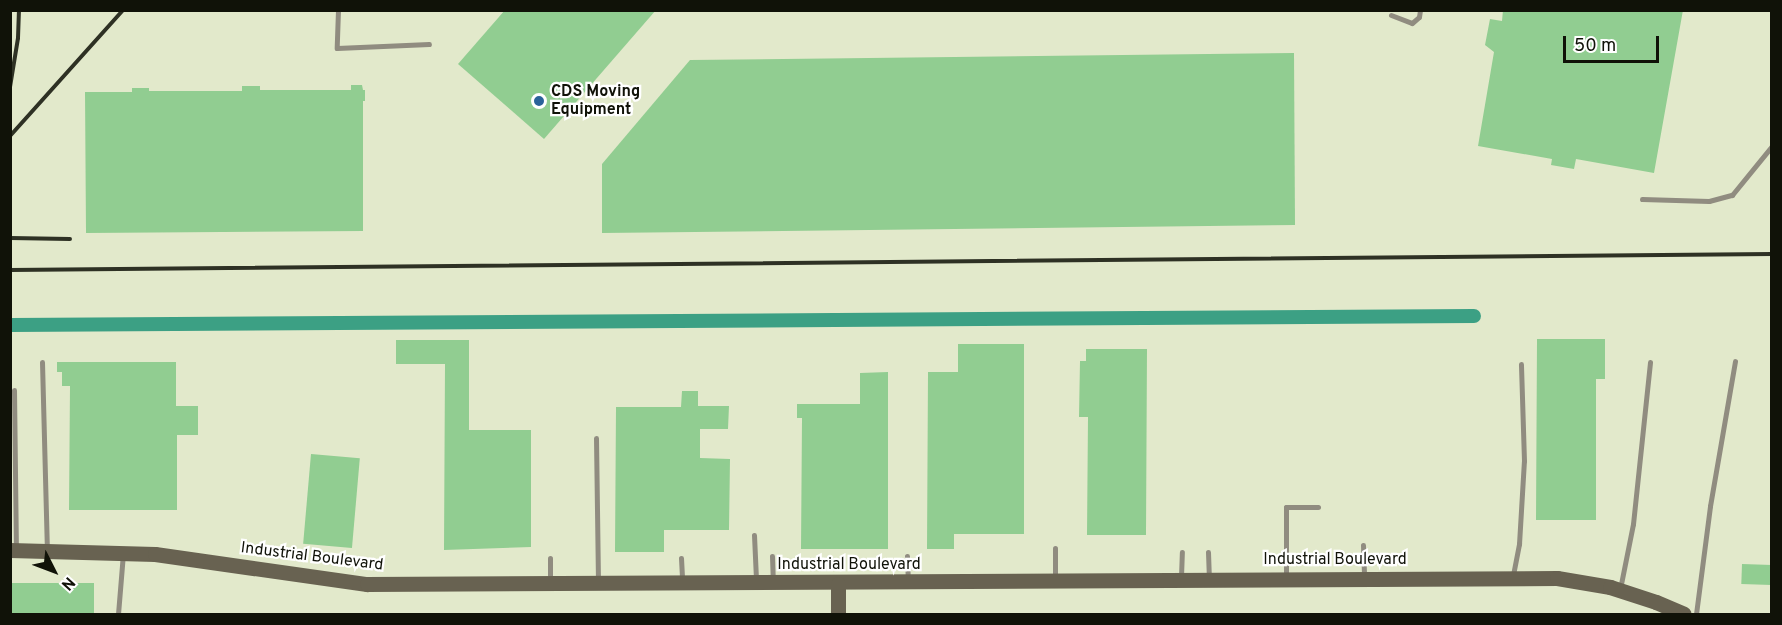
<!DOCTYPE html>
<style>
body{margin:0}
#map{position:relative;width:1782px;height:625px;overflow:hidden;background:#e2e9cb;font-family:Overpass,sans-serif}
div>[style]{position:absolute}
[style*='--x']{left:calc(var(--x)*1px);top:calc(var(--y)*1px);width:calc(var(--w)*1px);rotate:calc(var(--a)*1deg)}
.canal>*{height:14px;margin:-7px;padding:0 7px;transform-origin:7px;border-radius:7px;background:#3ca084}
.building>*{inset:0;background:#91cd91;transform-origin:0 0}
.service>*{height:5px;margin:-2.5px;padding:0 2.5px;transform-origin:2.5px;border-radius:2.5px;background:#908c80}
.secondary>*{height:15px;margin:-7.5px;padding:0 7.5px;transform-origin:7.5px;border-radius:7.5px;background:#686251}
.rail>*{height:4px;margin:-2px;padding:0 2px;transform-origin:2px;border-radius:2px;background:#2e3124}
.dots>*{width:16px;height:16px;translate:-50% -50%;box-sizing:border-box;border:3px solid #fff;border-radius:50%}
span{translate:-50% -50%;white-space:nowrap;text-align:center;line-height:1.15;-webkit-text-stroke:4.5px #fff;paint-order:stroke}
.poi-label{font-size:16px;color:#101208;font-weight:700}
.left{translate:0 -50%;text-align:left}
.street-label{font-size:16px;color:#101208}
.frame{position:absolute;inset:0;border:12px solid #101208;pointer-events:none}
.north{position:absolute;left:24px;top:541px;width:60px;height:60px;-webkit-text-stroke:4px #fff;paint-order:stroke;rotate:132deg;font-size:16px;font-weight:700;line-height:24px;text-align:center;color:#101208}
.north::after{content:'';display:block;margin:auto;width:21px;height:27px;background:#101208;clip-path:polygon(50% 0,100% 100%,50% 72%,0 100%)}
.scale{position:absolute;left:1563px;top:36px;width:96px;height:27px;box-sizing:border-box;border:3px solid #101208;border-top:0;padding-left:8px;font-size:18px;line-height:21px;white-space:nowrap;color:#101208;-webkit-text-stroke:4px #fff;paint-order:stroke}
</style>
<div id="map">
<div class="canal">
<i style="--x:10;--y:325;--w:1464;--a:-0.35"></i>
</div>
<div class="building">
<i style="clip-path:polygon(505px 10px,656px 10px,544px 139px,458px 64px)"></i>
<i style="clip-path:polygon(1503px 10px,1683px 10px,1654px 173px,1576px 159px,1574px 169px,1551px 165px,1552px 159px,1478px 146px,1494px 52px,1485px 45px,1490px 19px,1502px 21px)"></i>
<i style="clip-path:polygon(1294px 53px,1295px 225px,602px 233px,602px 164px,690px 60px)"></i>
<i style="clip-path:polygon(351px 85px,362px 85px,363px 90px,365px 90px,365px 101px,363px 101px,363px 231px,86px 233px,85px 92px,132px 92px,132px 88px,149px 88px,149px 91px,242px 91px,242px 86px,260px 86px,260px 90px,351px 90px)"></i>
<i style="clip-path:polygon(1537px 339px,1605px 339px,1605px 379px,1596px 379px,1596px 520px,1536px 520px)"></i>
<i style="clip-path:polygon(396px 340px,469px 340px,469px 430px,531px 430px,531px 547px,444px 550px,445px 364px,396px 364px)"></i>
<i style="clip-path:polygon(958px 344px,1024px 344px,1024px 534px,954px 534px,954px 549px,927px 549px,928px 372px,958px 372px)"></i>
<i style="clip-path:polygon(1086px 349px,1147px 349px,1146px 535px,1087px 535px,1088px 417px,1079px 417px,1080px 361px,1086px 361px)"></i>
<i style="clip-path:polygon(57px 362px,176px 362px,176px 406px,198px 406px,198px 435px,177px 435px,177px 510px,69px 510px,70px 386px,62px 386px,62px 372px,57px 372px)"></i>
<i style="clip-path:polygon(888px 372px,888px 549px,801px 549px,802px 418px,797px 418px,797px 404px,860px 404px,860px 373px)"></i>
<i style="clip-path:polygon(682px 391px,698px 391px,698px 406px,729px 406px,728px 429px,700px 429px,700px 458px,730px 459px,729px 530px,664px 530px,664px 552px,615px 552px,616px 407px,681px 407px)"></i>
<i style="left:311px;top:454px;width:49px;height:90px;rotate:5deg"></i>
<i style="left:1742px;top:564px;width:30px;height:20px;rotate:2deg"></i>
<i style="left:10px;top:583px;width:84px;height:32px"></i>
</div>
<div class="service">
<i style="--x:338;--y:10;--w:38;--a:92"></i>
<i style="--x:337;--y:48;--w:92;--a:-2.5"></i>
<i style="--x:1391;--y:15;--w:22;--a:21"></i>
<i style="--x:1412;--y:23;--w:9;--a:-41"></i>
<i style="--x:1419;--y:17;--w:7;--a:-82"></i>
<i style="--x:1642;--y:199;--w:67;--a:1.7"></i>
<i style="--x:1709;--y:201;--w:24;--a:-15"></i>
<i style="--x:1732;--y:195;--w:63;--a:-50.8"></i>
<i style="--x:42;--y:362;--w:188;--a:88.5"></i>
<i style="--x:14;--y:390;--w:158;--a:89.3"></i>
<i style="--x:596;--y:438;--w:142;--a:89.2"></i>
<i style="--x:754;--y:535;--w:44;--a:87.4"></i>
<i style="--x:1363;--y:545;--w:31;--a:88"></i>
<i style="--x:1055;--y:548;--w:31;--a:90"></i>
<i style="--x:1208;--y:552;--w:26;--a:88"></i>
<i style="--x:772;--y:556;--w:23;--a:88"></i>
<i style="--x:907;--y:556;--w:25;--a:88"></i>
<i style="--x:550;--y:558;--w:22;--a:90"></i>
<i style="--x:681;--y:558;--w:22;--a:87"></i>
<i style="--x:1513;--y:575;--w:32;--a:-79"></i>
<i style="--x:1519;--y:544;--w:83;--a:-86.6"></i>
<i style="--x:1524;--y:461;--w:97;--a:-91.8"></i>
<i style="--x:1181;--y:577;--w:25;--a:-88"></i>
<i style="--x:1286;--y:578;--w:71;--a:-90"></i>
<i style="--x:1286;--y:507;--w:32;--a:0"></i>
<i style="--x:1620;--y:589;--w:66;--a:-78.7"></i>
<i style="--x:1633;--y:524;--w:163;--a:-84"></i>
<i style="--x:118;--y:614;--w:61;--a:-85.3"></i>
<i style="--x:1696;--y:614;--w:109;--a:-82.6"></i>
<i style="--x:1710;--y:506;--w:147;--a:-80.2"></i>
</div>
<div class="secondary">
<i style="--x:10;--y:550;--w:145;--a:1.6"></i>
<i style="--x:155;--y:554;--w:214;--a:8.1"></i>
<i style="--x:367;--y:584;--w:1190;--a:-0.29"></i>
<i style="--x:1557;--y:578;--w:54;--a:9.6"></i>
<i style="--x:1610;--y:587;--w:48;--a:18.1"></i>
<i style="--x:1656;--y:602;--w:30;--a:23"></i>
<i style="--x:838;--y:614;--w:30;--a:-90"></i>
</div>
<div class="rail">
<i style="--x:10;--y:87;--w:50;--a:-80.7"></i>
<i style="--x:18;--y:38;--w:28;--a:-88"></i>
<i style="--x:10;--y:136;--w:169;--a:-48.1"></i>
<i style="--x:10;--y:238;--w:60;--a:1"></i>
<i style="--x:10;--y:270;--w:1762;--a:-0.52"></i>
</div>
<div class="dots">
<i style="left:539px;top:101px;background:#2a629a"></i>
</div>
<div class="poi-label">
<span class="left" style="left:551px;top:101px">CDS Moving<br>Equipment</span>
</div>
<div class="street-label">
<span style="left:312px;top:557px;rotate:7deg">Industrial Boulevard</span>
<span style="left:1335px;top:560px">Industrial Boulevard</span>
<span style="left:849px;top:565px">Industrial Boulevard</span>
</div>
<div class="frame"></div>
<div class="north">N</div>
<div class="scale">50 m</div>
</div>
